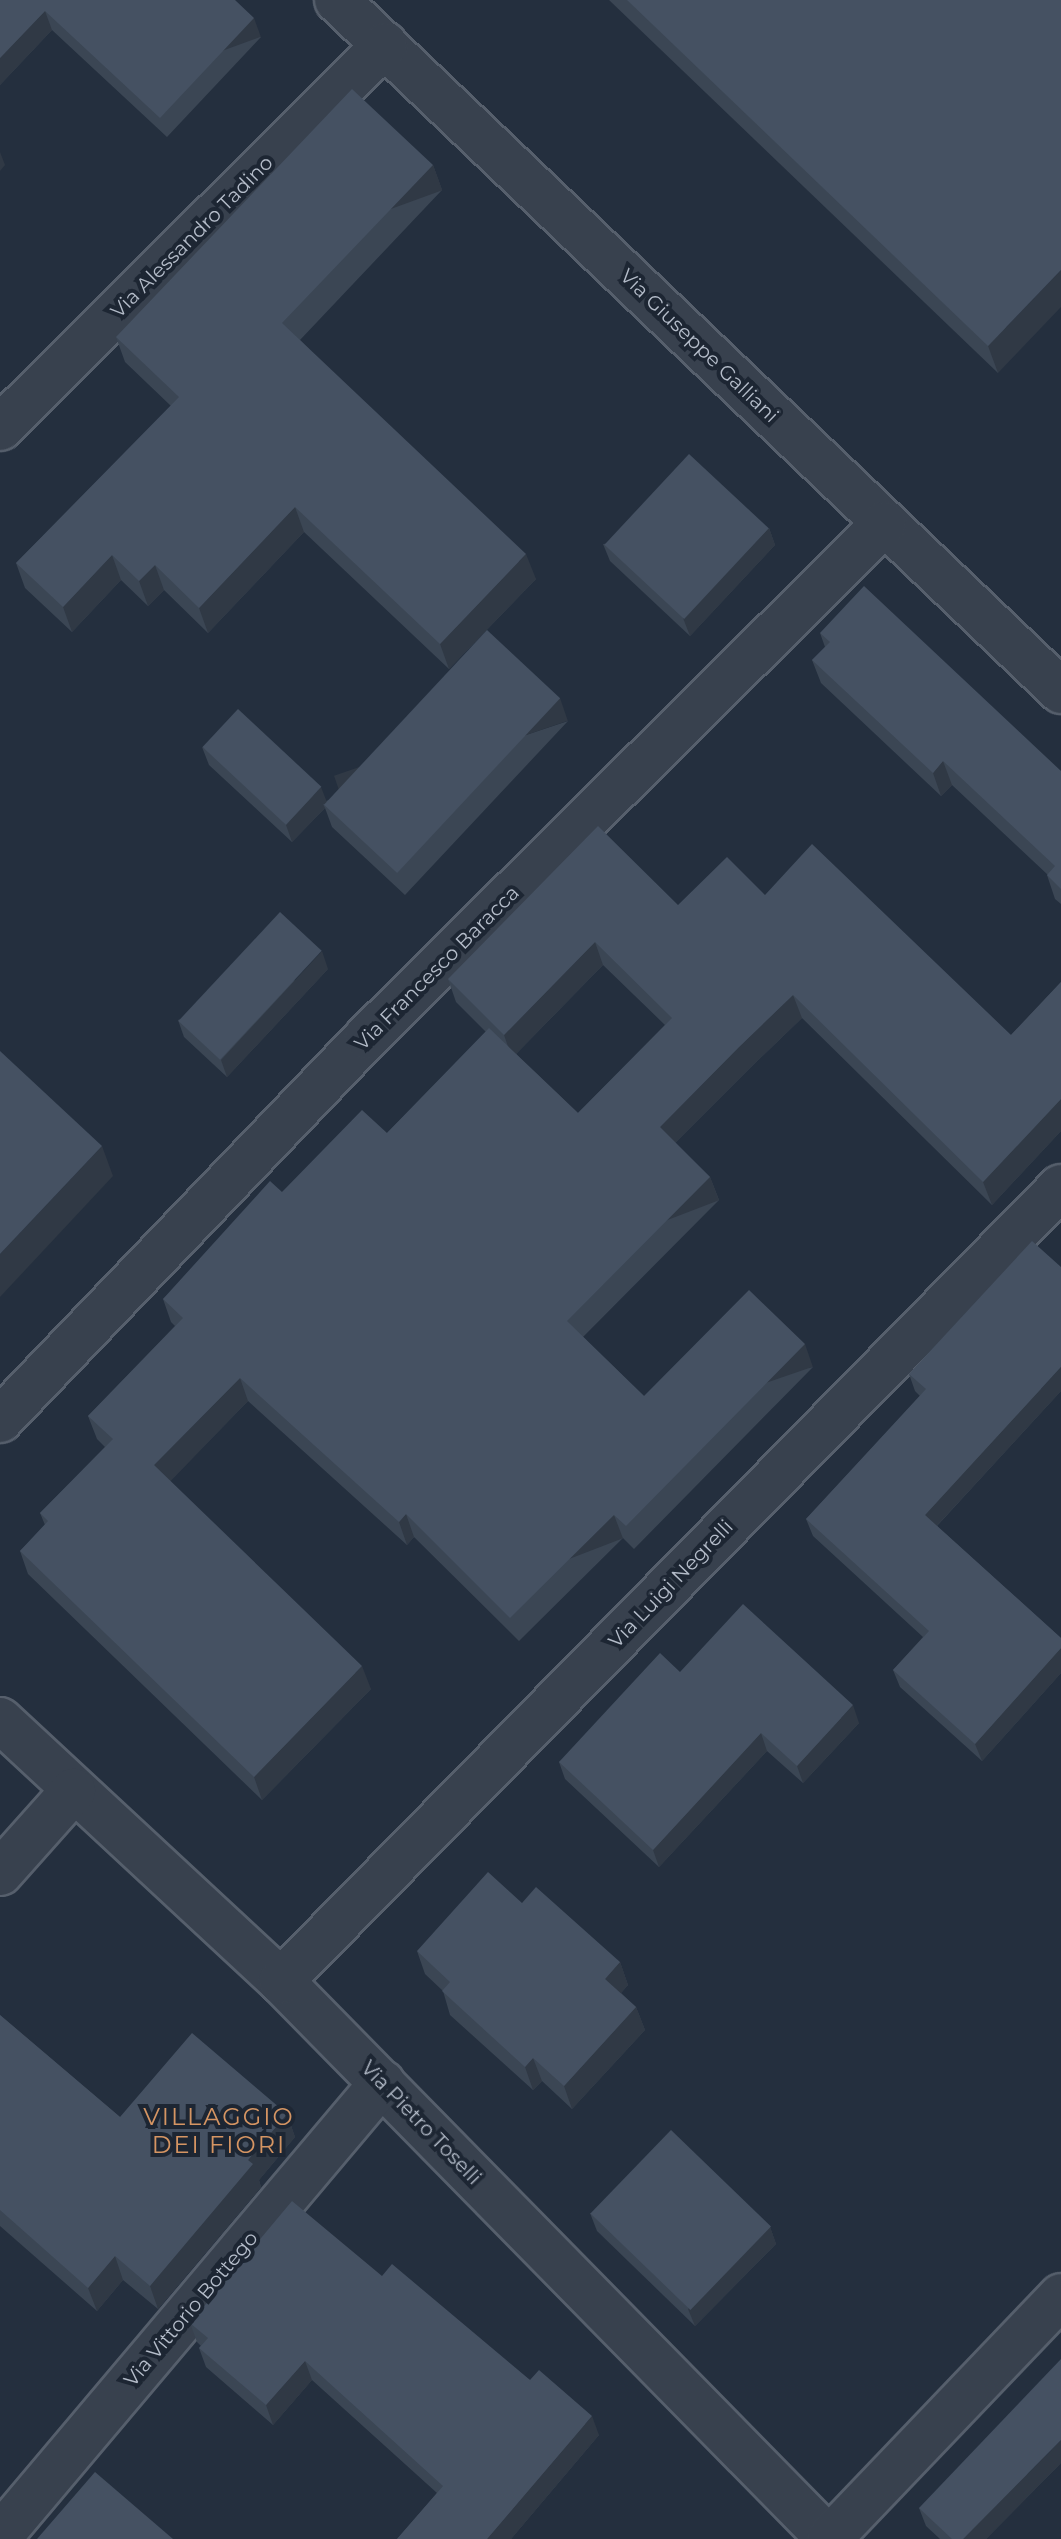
<!DOCTYPE html>
<style>
body{margin:0}
#map{position:relative;width:1061px;height:2539px;overflow:hidden;background:#242f3e;font-family:Montserrat,sans-serif}
div>[style]{position:absolute}
[style*='--x']{left:calc(var(--x)*1px);top:calc(var(--y)*1px);width:calc(var(--w)*1px);rotate:calc(var(--a)*1deg)}
.roads{filter:drop-shadow(2px 0 #565f6c) drop-shadow(-2px 0 #565f6c) drop-shadow(0 2px #565f6c) drop-shadow(0 -2px #565f6c)}
.minor>*{height:44px;margin:-22px;padding:0 22px;transform-origin:22px;border-radius:22px;background:#38414e}
.wall>*{inset:0;background:#3b4654}
.shaded-wall>*{inset:0;background:#303945;transform-origin:0 0}
.building>*{inset:0;background:#455162;transform-origin:0 0}
span{translate:-50% -50%;white-space:nowrap;text-align:center;line-height:1.15;-webkit-text-stroke:8px #1d2633;paint-order:stroke}
.street-label{font-size:20px;color:#b4bcc9}
.quarter-label{font-size:24px;color:#d59563;letter-spacing:2px}
</style>
<div id="map">
<div class="roads">
<div class="minor">
<i style="--x:337;--y:0;--w:1001;--a:43.66"></i>
<i style="--x:0;--y:428;--w:543;--a:-44.85"></i>
<i style="--x:0;--y:1420;--w:530;--a:-46.22"></i>
<i style="--x:367;--y:1037;--w:728;--a:-44.78"></i>
<i style="--x:0;--y:1720;--w:384;--a:42.9"></i>
<i style="--x:281;--y:1981;--w:782;--a:45.52"></i>
<i style="--x:0;--y:1873;--w:110;--a:-48.3"></i>
<i style="--x:281;--y:1981;--w:1113;--a:-45.51"></i>
<i style="--x:0;--y:2536;--w:593;--a:-49.86"></i>
<i style="--x:829;--y:2539;--w:336;--a:-46.3"></i>
</div>
</div>
<div class="wall">
<i style="clip-path:polygon(0 0,261px 37px,167px 137px,52px 30px,0 85px)"></i>
<i style="clip-path:polygon(609px 0,1061px 0,998px 373px)"></i>
<i style="clip-path:polygon(433px 165px,442px 190px,300px 340px,536px 579px,449px 669px,304px 532px,208px 633px,164px 590px,148px 606px,121px 580px,72px 632px,25px 588px,16px 563px,171px 406px,125px 362px,116px 337px)"></i>
<i style="clip-path:polygon(769px 528px,775px 545px,690px 636px,610px 561px,603px 544px)"></i>
<i style="clip-path:polygon(820px 633px,1061px 771px,1061px 904px,1055px 899px,1047px 875px,1048px 875px,952px 785px,941px 796px,821px 683px,812px 660px,825px 647px)"></i>
<i style="clip-path:polygon(568px 721px,405px 895px,332px 827px,325px 808px,292px 842px,209px 765px,202px 747px,326px 801px)"></i>
<i style="clip-path:polygon(evenodd,765px 895px,1011px 1035px,1061px 982px,1061px 1131px,992px 1205px,802px 1018px,748px 1070px,675px 1143px,710px 1177px,719px 1200px,583px 1337px,644px 1396px,813px 1367px,634px 1549px,623px 1538px,519px 1641px,414px 1537px,407px 1545px,248px 1401px,170px 1481px,371px 1689px,262px 1800px,28px 1574px,20px 1551px,45px 1525px,40px 1513px,105px 1447px,97px 1439px,88px 1416px,175px 1326px,171px 1322px,163px 1299px,282px 1192px,387px 1133px,486px 1032px,456px 1002px,448px 979px,678px 905px,765px 895px,603px 965px,665px 1025px,578px 1113px,516px 1054px,603px 965px)"></i>
<i style="clip-path:polygon(328px 969px,227px 1077px,184px 1037px,178px 1020px)"></i>
<i style="clip-path:polygon(909px 1374px,1061px 1391px,937px 1526px,1061px 1638px,1061px 1673px,982px 1761px,900px 1687px,893px 1670px,923px 1637px,813px 1536px,806px 1519px,920px 1396px,915px 1391px)"></i>
<i style="clip-path:polygon(680px 1672px,859px 1723px,803px 1783px,767px 1751px,659px 1867px,565px 1779px,559px 1762px)"></i>
<i style="clip-path:polygon(417px 1951px,620px 1962px,628px 1985px,621px 1993px,636px 2007px,645px 2030px,572px 2109px,542px 2081px,533px 2090px,450px 2015px,443px 1991px,425px 1974px)"></i>
<i style="clip-path:polygon(0 2015px,120px 2117px,287px 2114px,295px 2137px,259px 2180px,261px 2187px,158px 2309px,123px 2280px,97px 2311px,0 2226px)"></i>
<i style="clip-path:polygon(590px 2213px,770px 2227px,776px 2244px,695px 2326px,597px 2231px)"></i>
<i style="clip-path:polygon(382px 2276px,530px 2380px,599px 2435px,511px 2539px,397px 2539px,437px 2493px,312px 2380px,273px 2425px,206px 2367px,199px 2348px,201px 2346px,197px 2342px,190px 2323px)"></i>
<i style="clip-path:polygon(1061px 2463px,986px 2539px,940px 2539px,926px 2526px,919px 2508px)"></i>
</div>
<div class="shaded-wall">
<i style="clip-path:polygon(45px 11px,52px 30px,0 85px,0 58px)"></i>
<i style="left:254px;top:18px;width:20px;height:137px;rotate:70deg"></i>
<i style="clip-path:polygon(0 152px,5px 165px,0 171px)"></i>
<i style="left:433px;top:165px;width:27px;height:219px;rotate:70deg"></i>
<i style="clip-path:polygon(1061px 270px,1061px 307px,998px 373px,988px 346px)"></i>
<i style="clip-path:polygon(295px 507px,304px 532px,208px 633px,199px 608px)"></i>
<i style="clip-path:polygon(769px 528px,775px 545px,690px 636px,683px 618px)"></i>
<i style="clip-path:polygon(526px 554px,536px 579px,449px 669px,440px 644px)"></i>
<i style="clip-path:polygon(112px 555px,121px 580px,72px 632px,63px 607px)"></i>
<i style="clip-path:polygon(155px 565px,164px 590px,148px 606px,139px 581px)"></i>
<i style="left:560px;top:698px;width:24px;height:239px;rotate:71deg"></i>
<i style="clip-path:polygon(943px 761px,952px 785px,941px 796px,933px 773px)"></i>
<i style="clip-path:polygon(321px 787px,328px 805px,323px 804px,325px 808px,292px 842px,286px 825px)"></i>
<i style="clip-path:polygon(595px 942px,603px 965px,512px 1058px,504px 1035px)"></i>
<i style="clip-path:polygon(322px 951px,328px 969px,227px 1077px,221px 1060px)"></i>
<i style="clip-path:polygon(793px 995px,802px 1018px,748px 1070px,668px 1150px,660px 1127px,739px 1047px)"></i>
<i style="clip-path:polygon(1061px 1099px,1061px 1131px,992px 1205px,983px 1182px)"></i>
<i style="clip-path:polygon(102px 1146px,113px 1176px,0 1297px,0 1254px)"></i>
<i style="left:710px;top:1177px;width:25px;height:203px;rotate:69deg"></i>
<i style="left:805px;top:1344px;width:24px;height:255px;rotate:71deg"></i>
<i style="clip-path:polygon(1061px 1367px,1061px 1391px,931px 1532px,925px 1515px)"></i>
<i style="clip-path:polygon(240px 1378px,248px 1401px,163px 1489px,154px 1465px)"></i>
<i style="clip-path:polygon(406px 1514px,414px 1537px,407px 1545px,399px 1522px)"></i>
<i style="left:614px;top:1515px;width:25px;height:146px;rotate:69deg"></i>
<i style="clip-path:polygon(1061px 1648px,1061px 1673px,982px 1761px,975px 1744px)"></i>
<i style="clip-path:polygon(362px 1666px,371px 1689px,262px 1800px,254px 1777px)"></i>
<i style="clip-path:polygon(853px 1705px,859px 1723px,803px 1783px,797px 1766px)"></i>
<i style="clip-path:polygon(761px 1733px,767px 1751px,659px 1867px,653px 1850px)"></i>
<i style="clip-path:polygon(620px 1962px,628px 1985px,613px 2002px,605px 1979px)"></i>
<i style="clip-path:polygon(636px 2007px,645px 2030px,572px 2109px,564px 2086px)"></i>
<i style="clip-path:polygon(533px 2058px,542px 2081px,533px 2090px,525px 2067px)"></i>
<i style="clip-path:polygon(287px 2114px,295px 2137px,259px 2180px,261px 2187px,158px 2309px,150px 2286px,248px 2160px)"></i>
<i style="clip-path:polygon(770px 2227px,776px 2244px,695px 2326px,688px 2309px)"></i>
<i style="clip-path:polygon(115px 2256px,123px 2280px,97px 2311px,88px 2288px)"></i>
<i style="clip-path:polygon(305px 2361px,312px 2380px,273px 2425px,266px 2405px)"></i>
<i style="clip-path:polygon(592px 2416px,599px 2435px,511px 2539px,487px 2539px)"></i>
<i style="clip-path:polygon(1061px 2440px,1061px 2463px,986px 2539px,963px 2539px)"></i>
</div>
<div class="building">
<i style="clip-path:polygon(0 0,235px 0,254px 18px,160px 118px,45px 11px,0 58px)"></i>
<i style="clip-path:polygon(627px 0,1061px 0,1061px 270px,988px 346px)"></i>
<i style="clip-path:polygon(352px 89px,433px 165px,282px 323px,526px 554px,440px 644px,295px 507px,199px 608px,155px 565px,139px 581px,112px 555px,63px 607px,16px 563px,179px 397px,116px 337px)"></i>
<i style="left:689px;top:454px;width:109px;height:124px;rotate:43deg"></i>
<i style="clip-path:polygon(864px 586px,1061px 771px,1061px 889px,1047px 875px,1055px 866px,943px 761px,933px 773px,812px 660px,830px 642px,820px 633px)"></i>
<i style="left:487px;top:630px;width:100px;height:239px;rotate:43deg"></i>
<i style="left:238px;top:709px;width:114px;height:52px;rotate:43deg"></i>
<i style="clip-path:polygon(598px 826px,678px 905px,727px 857px,765px 895px,812px 844px,1011px 1035px,1061px 982px,1061px 1099px,983px 1182px,793px 995px,739px 1047px,660px 1127px,710px 1177px,567px 1321px,644px 1396px,749px 1290px,805px 1344px,626px 1526px,614px 1515px,510px 1618px,406px 1514px,399px 1522px,240px 1378px,154px 1465px,362px 1666px,254px 1777px,20px 1551px,48px 1521px,40px 1513px,113px 1439px,88px 1416px,183px 1318px,163px 1299px,270px 1181px,282px 1192px,362px 1110px,387px 1133px,489px 1028px,578px 1113px,672px 1018px,595px 942px,504px 1035px,448px 979px)"></i>
<i style="left:280px;top:912px;width:57px;height:149px;rotate:43deg"></i>
<i style="clip-path:polygon(0 1051px,102px 1146px,0 1254px)"></i>
<i style="clip-path:polygon(1032px 1241px,1061px 1267px,1061px 1367px,925px 1515px,1061px 1638px,1061px 1648px,975px 1744px,893px 1670px,929px 1631px,806px 1519px,926px 1389px,909px 1374px)"></i>
<i style="clip-path:polygon(743px 1604px,853px 1705px,797px 1766px,761px 1733px,653px 1850px,559px 1762px,660px 1653px,680px 1672px)"></i>
<i style="clip-path:polygon(488px 1872px,522px 1903px,536px 1887px,620px 1962px,605px 1979px,636px 2007px,564px 2086px,533px 2058px,525px 2067px,442px 1991px,450px 1982px,417px 1951px)"></i>
<i style="clip-path:polygon(0 2015px,120px 2117px,192px 2033px,287px 2114px,248px 2160px,253px 2164px,150px 2286px,115px 2256px,88px 2288px,0 2210px)"></i>
<i style="left:671px;top:2130px;width:139px;height:116px;rotate:44deg"></i>
<i style="clip-path:polygon(292px 2201px,382px 2276px,392px 2264px,530px 2380px,539px 2370px,592px 2416px,487px 2539px,397px 2539px,443px 2486px,305px 2361px,266px 2405px,199px 2348px,208px 2338px,190px 2323px)"></i>
<i style="clip-path:polygon(1061px 2359px,1061px 2440px,963px 2539px,952px 2539px,919px 2508px)"></i>
<i style="clip-path:polygon(95px 2472px,173px 2539px,37px 2539px)"></i>
</div>
<div class="street-label">
<span style="left:192px;top:237px;rotate:-45deg">Via Alessandro Tadino</span>
<span style="left:699px;top:346px;rotate:44deg">Via Giuseppe Galliani</span>
<span style="left:437px;top:968px;rotate:-45deg">Via Francesco Baracca</span>
<span style="left:671px;top:1584px;rotate:-46deg">Via Luigi Negrelli</span>
<span style="left:421px;top:2123px;rotate:46deg">Via Pietro Toselli</span>
<span style="left:191px;top:2309px;rotate:-50deg">Via Vittorio Bottego</span>
</div>
<div class="quarter-label">
<span style="left:219px;top:2131px">VILLAGGIO<br>DEI FIORI</span>
</div>
</div>
